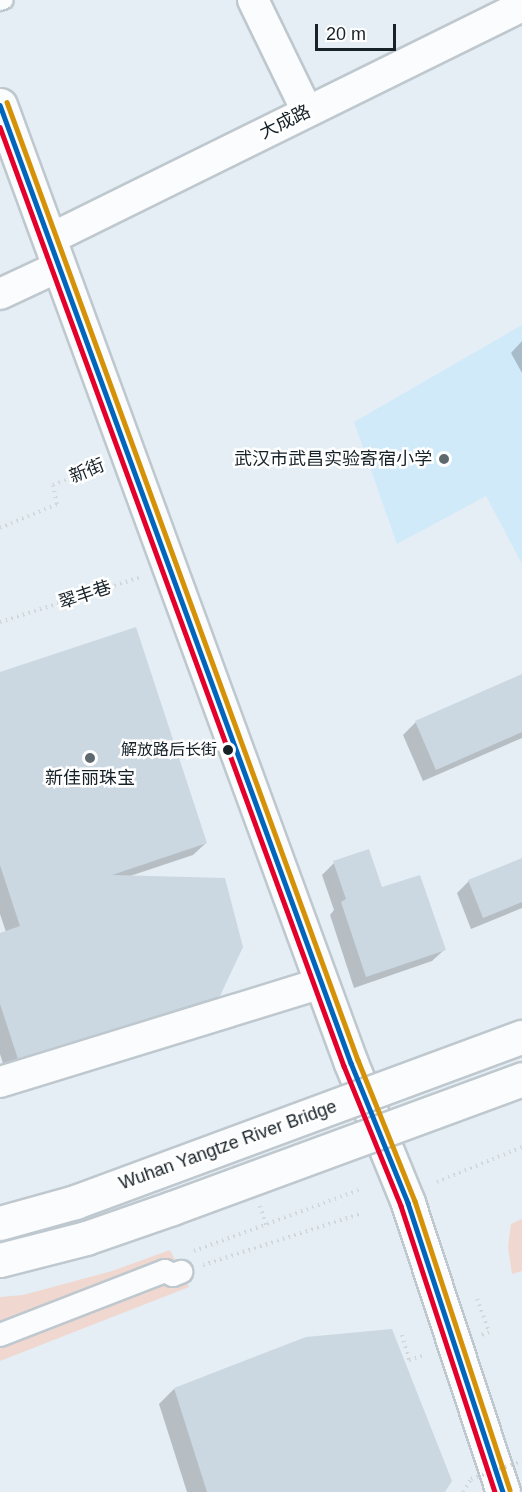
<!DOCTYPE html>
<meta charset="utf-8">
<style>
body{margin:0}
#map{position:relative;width:522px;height:1492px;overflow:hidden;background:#e4eef4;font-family:Helvetica,"Noto Sans SC",sans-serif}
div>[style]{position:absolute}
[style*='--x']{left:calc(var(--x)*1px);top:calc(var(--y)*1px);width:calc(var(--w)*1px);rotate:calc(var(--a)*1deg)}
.built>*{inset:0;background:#d1eafa}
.green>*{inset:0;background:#f0d8d1}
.shadow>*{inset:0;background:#0003}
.building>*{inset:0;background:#cbd8e2}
.path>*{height:4px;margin-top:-2px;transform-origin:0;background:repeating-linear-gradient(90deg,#d3d6d9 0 1.5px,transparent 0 6px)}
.roads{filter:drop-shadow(2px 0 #bec8ce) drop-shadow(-2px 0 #bec8ce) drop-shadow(0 2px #bec8ce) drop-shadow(0 -2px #bec8ce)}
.service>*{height:15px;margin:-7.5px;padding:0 7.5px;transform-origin:7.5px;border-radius:7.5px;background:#fbfcfd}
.pedestrian>*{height:22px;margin:-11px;padding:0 11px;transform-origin:11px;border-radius:11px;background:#fbfcfd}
.minor>*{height:30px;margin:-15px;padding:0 15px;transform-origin:15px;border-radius:15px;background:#fbfcfd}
.tertiary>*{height:33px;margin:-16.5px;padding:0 16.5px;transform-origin:16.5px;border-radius:16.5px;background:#fbfcfd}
.path-bridge>*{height:4px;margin-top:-2px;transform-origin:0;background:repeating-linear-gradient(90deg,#d3d6d9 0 1.5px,transparent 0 6px)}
.bridges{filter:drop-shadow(2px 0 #bec8ce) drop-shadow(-2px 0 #bec8ce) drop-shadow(0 2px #bec8ce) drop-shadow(0 -2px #bec8ce)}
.trunk-bridge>*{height:33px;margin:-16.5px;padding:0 16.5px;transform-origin:16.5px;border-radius:16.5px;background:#fbfcfd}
.bus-1>*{height:4.5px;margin:-2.25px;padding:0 2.25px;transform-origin:2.25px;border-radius:2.25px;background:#0065bd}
.bus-2>*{height:4.5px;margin:-2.25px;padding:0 2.25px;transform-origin:2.25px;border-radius:2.25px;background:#e4002b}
.bus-3>*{height:4.5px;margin:-2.25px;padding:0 2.25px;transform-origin:2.25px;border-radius:2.25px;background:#d59206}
.dots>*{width:16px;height:16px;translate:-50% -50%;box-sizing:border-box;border:3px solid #fff;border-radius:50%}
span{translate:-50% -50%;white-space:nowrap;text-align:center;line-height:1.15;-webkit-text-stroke:5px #fff;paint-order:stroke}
.bus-label{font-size:16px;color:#162128}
.right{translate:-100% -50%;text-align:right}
.street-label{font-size:18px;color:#162128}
.poi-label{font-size:18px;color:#162128}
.scale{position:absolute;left:315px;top:24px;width:81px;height:27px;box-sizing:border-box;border:3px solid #162128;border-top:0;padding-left:8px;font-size:18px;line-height:21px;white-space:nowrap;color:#162128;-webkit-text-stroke:4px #fff;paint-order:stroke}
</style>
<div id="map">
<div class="built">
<i style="clip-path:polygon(522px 325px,522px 564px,486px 496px,397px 544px,354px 422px)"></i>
</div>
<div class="green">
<i style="clip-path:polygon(522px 1219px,522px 1271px,512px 1274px,508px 1247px,511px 1224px)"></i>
<i style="clip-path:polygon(170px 1250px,189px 1287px,0 1361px,0 1297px,23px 1295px,112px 1271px)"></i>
</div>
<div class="shadow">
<i style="clip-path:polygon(522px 341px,522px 373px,511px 353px)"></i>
<i style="clip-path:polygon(0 674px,206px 843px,193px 855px,130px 876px,219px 995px,206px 1008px,5px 1070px,0 1054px,0 934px,6px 932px,0 914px)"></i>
<i style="clip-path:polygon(522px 676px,522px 738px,423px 781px,403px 735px,416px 722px)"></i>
<i style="clip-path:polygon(522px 859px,522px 908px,471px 929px,457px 893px,469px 881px)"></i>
<i style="clip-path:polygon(334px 863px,381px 889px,444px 950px,432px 961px,354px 988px,330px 915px,334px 910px,322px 875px)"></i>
<i style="clip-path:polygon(174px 1389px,443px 1492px,187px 1492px,159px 1404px)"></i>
</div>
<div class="building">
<i style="clip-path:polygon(136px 627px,207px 843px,112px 875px,225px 878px,243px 947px,220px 996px,18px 1059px,0 1004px,0 933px,20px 926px,0 865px,0 672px)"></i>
<i style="clip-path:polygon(522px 674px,522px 732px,436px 770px,415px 721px)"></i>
<i style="clip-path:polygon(369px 849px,382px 887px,420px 875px,446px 950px,366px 977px,341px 902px,346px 899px,333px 861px)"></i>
<i style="clip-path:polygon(522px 858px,522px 902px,483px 918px,468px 880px)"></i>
<i style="clip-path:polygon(392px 1329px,452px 1481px,445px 1492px,207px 1492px,174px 1388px,306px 1337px)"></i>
</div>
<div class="path">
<i style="--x:0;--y:528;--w:62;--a:-22.8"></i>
<i style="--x:57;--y:504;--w:19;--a:-102"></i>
<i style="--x:53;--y:485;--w:51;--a:-22"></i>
<i style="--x:0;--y:622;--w:148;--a:-17.7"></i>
<i style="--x:437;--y:1182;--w:92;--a:-22.4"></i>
<i style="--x:260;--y:1206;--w:20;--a:72"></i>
<i style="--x:194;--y:1251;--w:179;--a:-20.3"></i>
<i style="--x:203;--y:1265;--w:164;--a:-18.1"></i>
<i style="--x:477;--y:1299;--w:35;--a:70"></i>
<i style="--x:489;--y:1332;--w:8;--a:157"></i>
<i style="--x:402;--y:1335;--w:26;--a:74"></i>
<i style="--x:409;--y:1360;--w:17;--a:-17"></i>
</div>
<div class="roads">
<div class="service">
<i style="--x:0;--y:2;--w:5;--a:-22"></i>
</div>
<div class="pedestrian">
<i style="--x:0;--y:1335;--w:177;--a:-21.2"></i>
<i style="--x:165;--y:1271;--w:9;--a:27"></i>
<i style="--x:173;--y:1275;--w:9;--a:-21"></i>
</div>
<div class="minor">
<i style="--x:253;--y:0;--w:123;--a:64.1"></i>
<i style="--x:50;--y:239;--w:526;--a:-26.27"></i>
<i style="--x:0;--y:294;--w:66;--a:-25"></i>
<i style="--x:0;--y:1082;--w:337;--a:-17.1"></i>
</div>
<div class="tertiary">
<i style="--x:0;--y:105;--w:1020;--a:69.88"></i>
<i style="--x:351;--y:1063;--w:151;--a:67.8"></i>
<i style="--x:408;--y:1203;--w:304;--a:71.8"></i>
</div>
</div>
<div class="path-bridge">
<i style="--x:463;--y:1492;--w:15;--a:-58"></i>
<i style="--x:471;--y:1479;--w:54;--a:-19.4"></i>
</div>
<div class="bridges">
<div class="trunk-bridge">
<i style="--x:0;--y:1223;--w:78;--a:-15.6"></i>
<i style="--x:75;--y:1202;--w:476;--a:-20.3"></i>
<i style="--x:0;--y:1260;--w:89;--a:-14.3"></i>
<i style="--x:86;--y:1238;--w:91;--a:-19.2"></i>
<i style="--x:172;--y:1208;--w:373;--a:-20.2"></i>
</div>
</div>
<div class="bus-1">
<i style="--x:0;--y:105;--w:1020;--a:69.88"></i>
<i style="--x:351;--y:1063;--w:151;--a:67.8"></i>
<i style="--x:408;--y:1203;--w:304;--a:71.8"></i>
</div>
<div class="bus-2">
<i style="--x:0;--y:127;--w:1000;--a:69.88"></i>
<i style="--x:344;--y:1066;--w:151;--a:67.8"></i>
<i style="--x:401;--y:1206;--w:301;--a:71.8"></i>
</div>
<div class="bus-3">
<i style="--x:7;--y:102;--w:1020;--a:69.88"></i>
<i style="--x:358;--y:1060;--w:152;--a:68"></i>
<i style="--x:415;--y:1201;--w:304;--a:71.8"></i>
</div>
<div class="dots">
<i style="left:444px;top:459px;background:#5e696f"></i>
<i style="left:228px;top:750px;background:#162128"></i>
<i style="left:90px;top:758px;background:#5e696f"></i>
</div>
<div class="bus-label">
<span class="right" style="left:217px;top:750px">解放路后长街</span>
</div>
<div class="street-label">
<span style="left:285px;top:122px;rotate:-26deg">大成路</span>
<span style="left:87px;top:471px;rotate:-22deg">新街</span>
<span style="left:85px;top:595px;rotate:-18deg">翠丰巷</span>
<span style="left:228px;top:1145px;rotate:-20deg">Wuhan Yangtze River Bridge</span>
</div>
<div class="poi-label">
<span class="right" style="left:432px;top:459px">武汉市武昌实验寄宿小学</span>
<span style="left:90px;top:778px">新佳丽珠宝</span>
</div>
<div class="scale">20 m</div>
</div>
